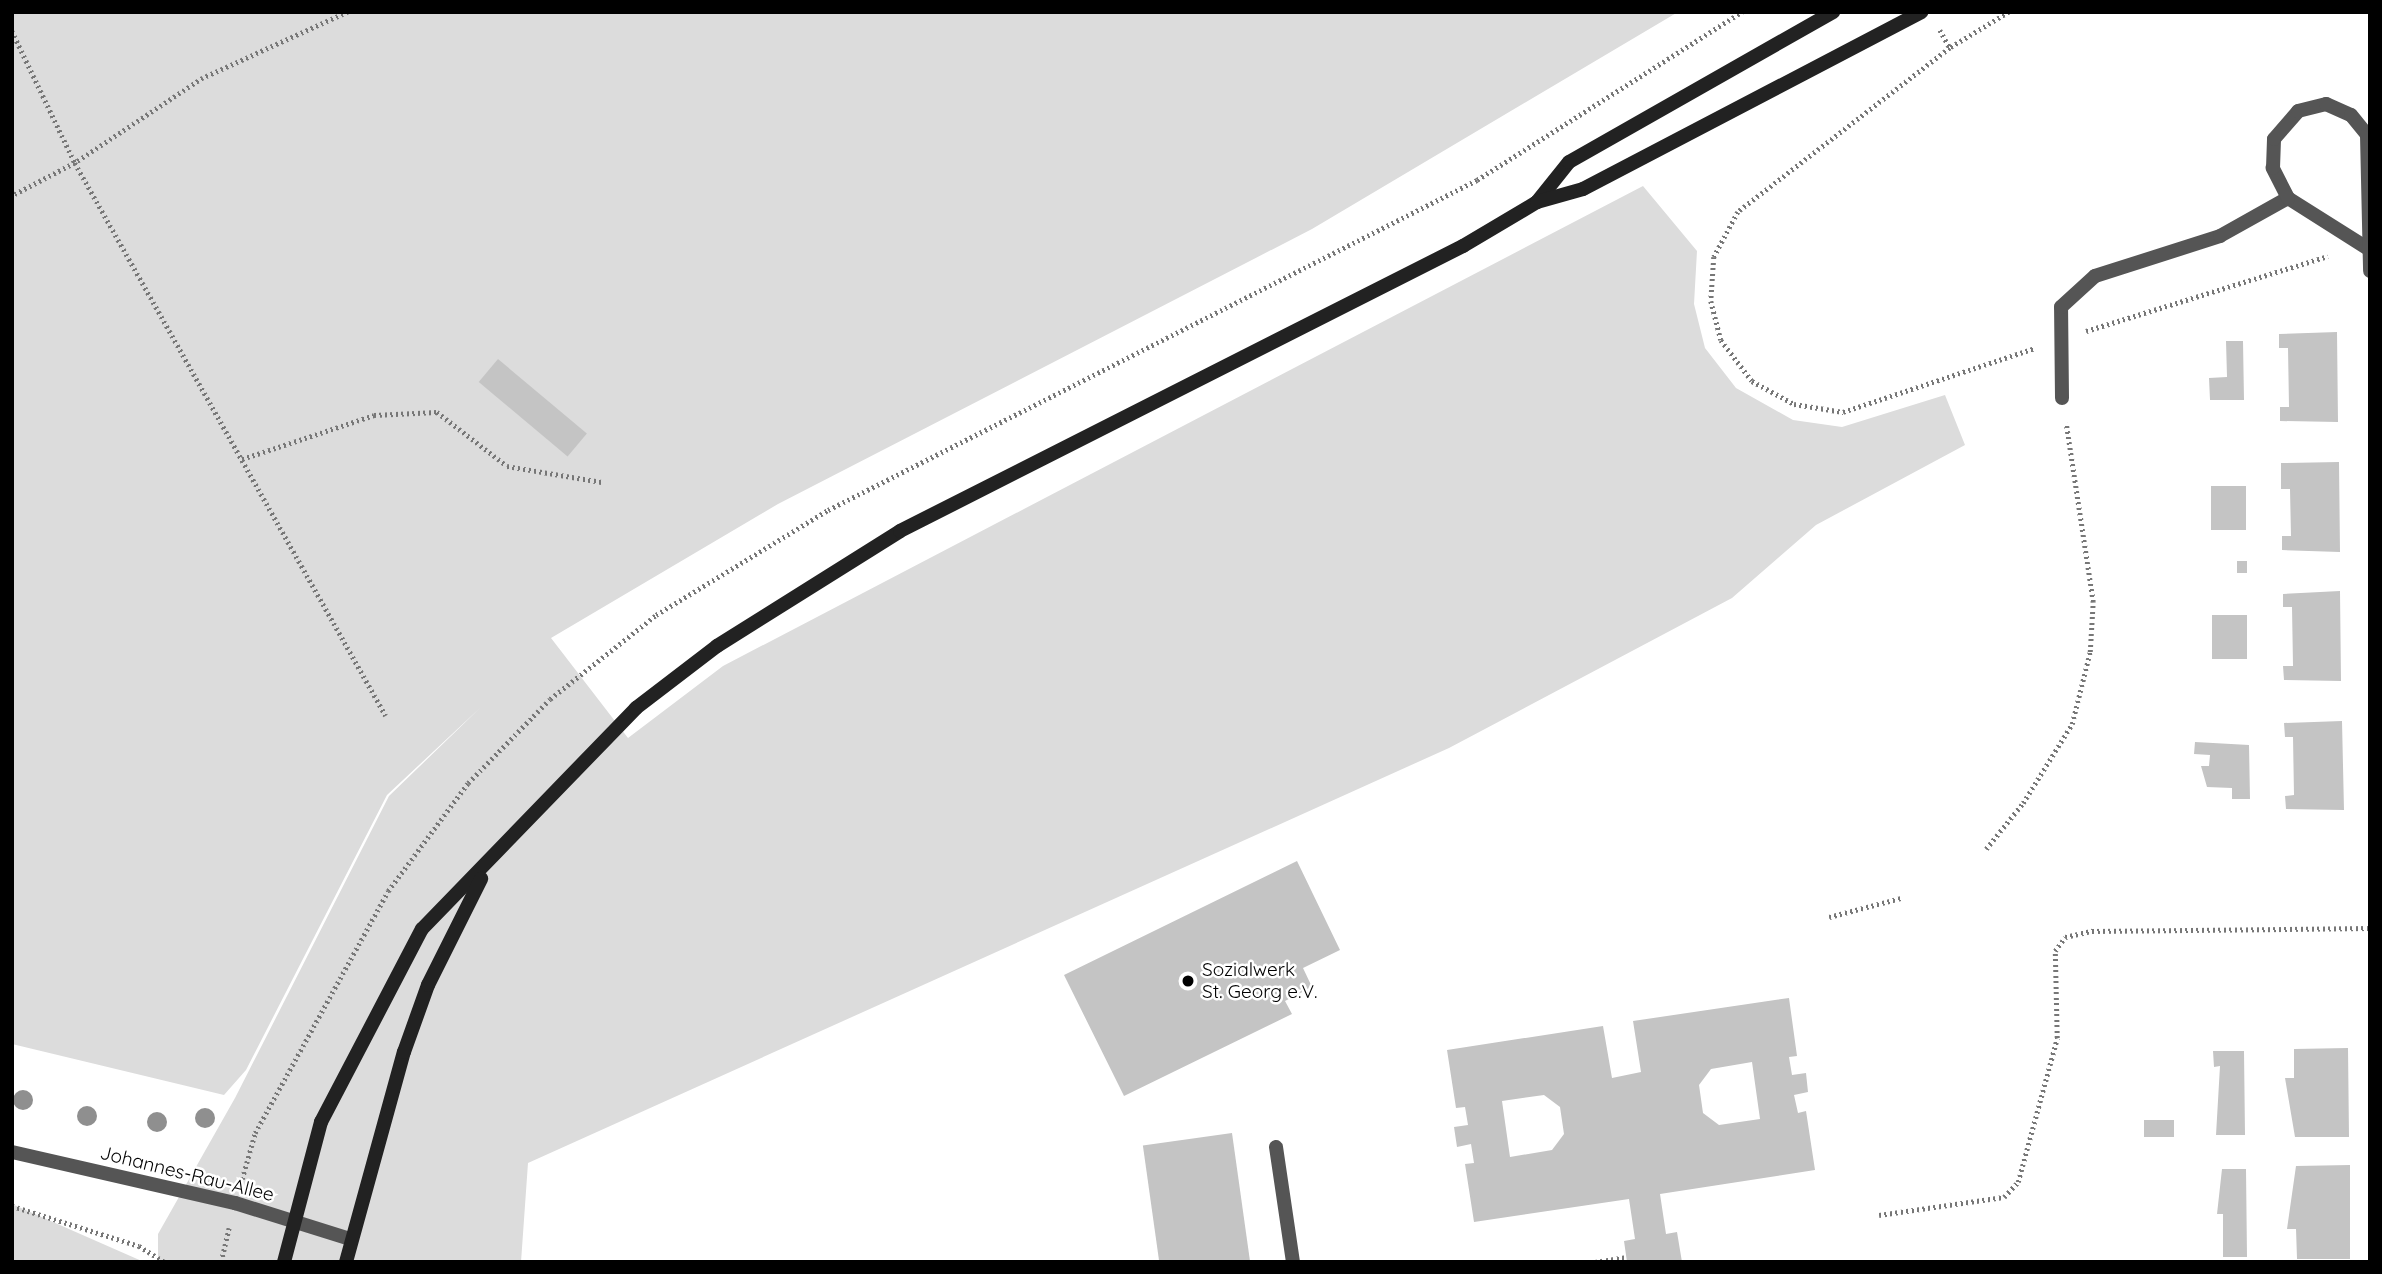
<!DOCTYPE html>
<style>
body{margin:0}
#map{position:relative;width:2382px;height:1274px;overflow:hidden;background:#fff;font-family:Quicksand,sans-serif}
div>[style]{position:absolute}
[style*='--x']{left:calc(var(--x)*1px);top:calc(var(--y)*1px);width:calc(var(--w)*1px);rotate:calc(var(--a)*1deg)}
.green>*{inset:0;background:#dcdcdc}
.building>*{inset:0;background:#c4c4c4;transform-origin:0 0}
.path>*{height:4.5px;margin-top:-2.25px;transform-origin:0;background:repeating-linear-gradient(90deg,#777 0 2px,transparent 0 5.5px)}
.lane>*{height:14px;margin:-7px;padding:0 7px;transform-origin:7px;border-radius:7px;background:#555}
.street>*{height:14px;margin:-7px;padding:0 7px;transform-origin:7px;border-radius:7px;background:#555}
.secondary>*{height:14px;margin:-7px;padding:0 7px;transform-origin:7px;border-radius:7px;background:#222}
.trees>*{width:20px;height:20px;margin:-10px;border-radius:50%;background:#8f8f8f}
.dots>*{width:19px;height:19px;translate:-50% -50%;box-sizing:border-box;border:4px solid #fff;border-radius:50%}
span{translate:-50% -50%;white-space:nowrap;text-align:center;line-height:1.15;-webkit-text-stroke:5px #fff;paint-order:stroke}
.poi-label{font-size:19px;color:#000}
.left{translate:0 -50%;text-align:left}
.street-label{font-size:19px;color:#000}
.frame{position:absolute;inset:0;border:14px solid #000;pointer-events:none}
</style>
<div id="map">
<div class="green">
<i style="clip-path:polygon(12px 12px,1678px 12px,1312px 229px,778px 504px,551px 638px,628px 738px,723px 666px,1643px 186px,1697px 251px,1694px 304px,1705px 348px,1736px 388px,1793px 420px,1842px 427px,1945px 395px,1965px 445px,1816px 525px,1732px 598px,1449px 748px,528px 1163px,521px 1262px,158px 1262px,158px 1234px,235px 1098px,389px 796px,481px 707px,387px 795px,246px 1070px,224px 1095px,12px 1044px)"></i>
<i style="clip-path:polygon(12px 1204px,144px 1262px,12px 1262px)"></i>
</div>
<div class="building">
<i style="clip-path:polygon(2337px 332px,2338px 422px,2280px 421px,2280px 407px,2289px 407px,2288px 348px,2279px 348px,2279px 334px)"></i>
<i style="clip-path:polygon(2226px 341px,2243px 341px,2244px 400px,2210px 400px,2209px 378px,2227px 377px)"></i>
<i style="left:498px;top:359px;width:116px;height:30px;rotate:40deg"></i>
<i style="clip-path:polygon(2339px 462px,2340px 552px,2282px 550px,2282px 536px,2291px 536px,2290px 489px,2281px 489px,2281px 463px)"></i>
<i style="left:2211px;top:486px;width:35px;height:44px"></i>
<i style="left:2237px;top:561px;width:10px;height:12px"></i>
<i style="clip-path:polygon(2340px 591px,2341px 681px,2284px 680px,2283px 666px,2293px 666px,2292px 607px,2283px 607px,2283px 594px)"></i>
<i style="left:2212px;top:615px;width:35px;height:44px"></i>
<i style="clip-path:polygon(2342px 721px,2344px 810px,2286px 809px,2285px 796px,2294px 795px,2293px 737px,2285px 737px,2284px 723px)"></i>
<i style="clip-path:polygon(2195px 742px,2249px 745px,2250px 799px,2232px 799px,2232px 788px,2207px 787px,2201px 766px,2209px 766px,2210px 755px,2194px 754px)"></i>
<i style="clip-path:polygon(1297px 861px,1340px 950px,1303px 968px,1312px 987px,1285px 1001px,1292px 1014px,1124px 1096px,1064px 975px)"></i>
<i style="clip-path:polygon(evenodd,1789px 998px,1797px 1056px,1789px 1057px,1792px 1075px,1806px 1073px,1808px 1092px,1794px 1095px,1798px 1113px,1806px 1111px,1815px 1170px,1660px 1194px,1666px 1234px,1677px 1232px,1682px 1262px,1627px 1262px,1624px 1241px,1635px 1239px,1629px 1199px,1474px 1222px,1465px 1164px,1474px 1163px,1471px 1144px,1457px 1147px,1454px 1127px,1468px 1125px,1465px 1107px,1456px 1108px,1447px 1050px,1603px 1026px,1612px 1078px,1641px 1072px,1633px 1021px,1789px 998px,1752px 1062px,1760px 1119px,1719px 1125px,1703px 1113px,1699px 1085px,1711px 1069px,1752px 1062px,1789px 998px,1544px 1095px,1560px 1107px,1564px 1134px,1552px 1150px,1510px 1157px,1502px 1101px,1544px 1095px)"></i>
<i style="clip-path:polygon(2348px 1048px,2349px 1137px,2295px 1137px,2285px 1078px,2294px 1078px,2294px 1049px)"></i>
<i style="clip-path:polygon(2213px 1051px,2244px 1051px,2245px 1135px,2216px 1135px,2220px 1066px,2214px 1067px)"></i>
<i style="left:2144px;top:1120px;width:30px;height:17px"></i>
<i style="left:1232px;top:1133px;width:130px;height:90px;rotate:82deg"></i>
<i style="clip-path:polygon(2350px 1165px,2350px 1259px,2297px 1259px,2296px 1229px,2287px 1229px,2296px 1166px)"></i>
<i style="clip-path:polygon(2222px 1169px,2246px 1169px,2247px 1257px,2223px 1257px,2223px 1214px,2217px 1214px)"></i>
</div>
<div class="path">
<i style="--x:348;--y:12;--w:159;--a:155.5"></i>
<i style="--x:203;--y:78;--w:154;--a:146.4"></i>
<i style="--x:75;--y:163;--w:634;--a:60.65"></i>
<i style="--x:2009;--y:12;--w:69;--a:148.6"></i>
<i style="--x:1950;--y:48;--w:268;--a:142.3"></i>
<i style="--x:1738;--y:212;--w:51;--a:118.1"></i>
<i style="--x:1714;--y:257;--w:44;--a:93.9"></i>
<i style="--x:1711;--y:301;--w:40;--a:75.6"></i>
<i style="--x:1721;--y:340;--w:51;--a:52.9"></i>
<i style="--x:1752;--y:381;--w:48;--a:28.7"></i>
<i style="--x:1794;--y:404;--w:50;--a:9.3"></i>
<i style="--x:1843;--y:412;--w:202;--a:-18.4"></i>
<i style="--x:1940;--y:30;--w:21;--a:61"></i>
<i style="--x:12;--y:31;--w:146;--a:64.5"></i>
<i style="--x:75;--y:163;--w:71;--a:152.4"></i>
<i style="--x:2086;--y:331;--w:253;--a:-17.2"></i>
<i style="--x:242;--y:459;--w:139;--a:-18.4"></i>
<i style="--x:374;--y:415;--w:63;--a:-2.7"></i>
<i style="--x:437;--y:412;--w:88;--a:37.6"></i>
<i style="--x:507;--y:466;--w:96;--a:9.6"></i>
<i style="--x:1986;--y:849;--w:59;--a:-51.2"></i>
<i style="--x:2023;--y:803;--w:93;--a:-58.2"></i>
<i style="--x:2072;--y:724;--w:74;--a:-76"></i>
<i style="--x:2090;--y:652;--w:50;--a:-86.6"></i>
<i style="--x:2093;--y:602;--w:181;--a:-98.6"></i>
<i style="--x:1829;--y:917;--w:74;--a:-14.8"></i>
<i style="--x:242;--y:1179;--w:48;--a:-74.2"></i>
<i style="--x:255;--y:1133;--w:276;--a:-61.2"></i>
<i style="--x:388;--y:891;--w:134;--a:-53.5"></i>
<i style="--x:468;--y:783;--w:117;--a:-45.7"></i>
<i style="--x:550;--y:699;--w:135;--a:-38.4"></i>
<i style="--x:656;--y:615;--w:202;--a:-31.4"></i>
<i style="--x:828;--y:510;--w:728;--a:-26.95"></i>
<i style="--x:1477;--y:180;--w:314;--a:-32.4"></i>
<i style="--x:12;--y:1206;--w:133;--a:17.5"></i>
<i style="--x:139;--y:1246;--w:31;--a:32"></i>
<i style="--x:1879;--y:1215;--w:126;--a:-8.2"></i>
<i style="--x:2004;--y:1197;--w:21;--a:-47"></i>
<i style="--x:2018;--y:1182;--w:149;--a:-74.8"></i>
<i style="--x:2057;--y:1038;--w:87;--a:-91.3"></i>
<i style="--x:2055;--y:951;--w:17;--a:-54"></i>
<i style="--x:2065;--y:937;--w:28;--a:-13"></i>
<i style="--x:2092;--y:931;--w:278;--a:-0.6"></i>
<i style="--x:221;--y:1262;--w:35;--a:-77"></i>
<i style="--x:1595;--y:1262;--w:31;--a:-9"></i>
</div>
<div class="lane">
<i style="--x:2062;--y:398;--w:91;--a:-90.6"></i>
<i style="--x:2061;--y:307;--w:46;--a:-42.4"></i>
<i style="--x:2095;--y:276;--w:131;--a:-17.7"></i>
<i style="--x:2220;--y:236;--w:78;--a:-29.2"></i>
</div>
<div class="street">
<i style="--x:2367;--y:248;--w:93;--a:-147.7"></i>
<i style="--x:2288;--y:198;--w:34;--a:-117"></i>
<i style="--x:2273;--y:168;--w:29;--a:-88"></i>
<i style="--x:2274;--y:139;--w:37;--a:-49"></i>
<i style="--x:2298;--y:111;--w:29;--a:-14"></i>
<i style="--x:2326;--y:104;--w:27;--a:24"></i>
<i style="--x:2351;--y:115;--w:26;--a:51"></i>
<i style="--x:2367;--y:135;--w:136;--a:88.7"></i>
<i style="--x:1276;--y:1147;--w:116;--a:81.6"></i>
<i style="--x:12;--y:1152;--w:229;--a:12.9"></i>
<i style="--x:235;--y:1203;--w:121;--a:17.4"></i>
</div>
<div class="secondary">
<i style="--x:1537;--y:202;--w:51;--a:-51.3"></i>
<i style="--x:1569;--y:162;--w:304;--a:-29.6"></i>
<i style="--x:284;--y:1262;--w:145;--a:-75.2"></i>
<i style="--x:321;--y:1122;--w:218;--a:-62.4"></i>
<i style="--x:422;--y:929;--w:308;--a:-45.9"></i>
<i style="--x:636;--y:708;--w:102;--a:-37.4"></i>
<i style="--x:717;--y:646;--w:216;--a:-32.1"></i>
<i style="--x:900;--y:531;--w:631;--a:-26.85"></i>
<i style="--x:1463;--y:246;--w:86;--a:-30.7"></i>
<i style="--x:1537;--y:202;--w:48;--a:-15.8"></i>
<i style="--x:1583;--y:189;--w:382;--a:-27.6"></i>
<i style="--x:346;--y:1262;--w:218;--a:-74.6"></i>
<i style="--x:404;--y:1052;--w:71;--a:-70.3"></i>
<i style="--x:428;--y:985;--w:119;--a:-63.4"></i>
</div>
<div class="trees">
<i style="left:23px;top:1100px"></i>
<i style="left:87px;top:1116px"></i>
<i style="left:205px;top:1118px"></i>
<i style="left:157px;top:1122px"></i>
</div>
<div class="dots">
<i style="left:1188px;top:981px;background:#000"></i>
</div>
<div class="poi-label">
<span class="left" style="left:1202px;top:981px">Sozialwerk<br>St. Georg e.V.</span>
</div>
<div class="street-label">
<span style="left:187px;top:1174px;rotate:14deg">Johannes-Rau-Allee</span>
</div>
<div class="frame"></div>
</div>
